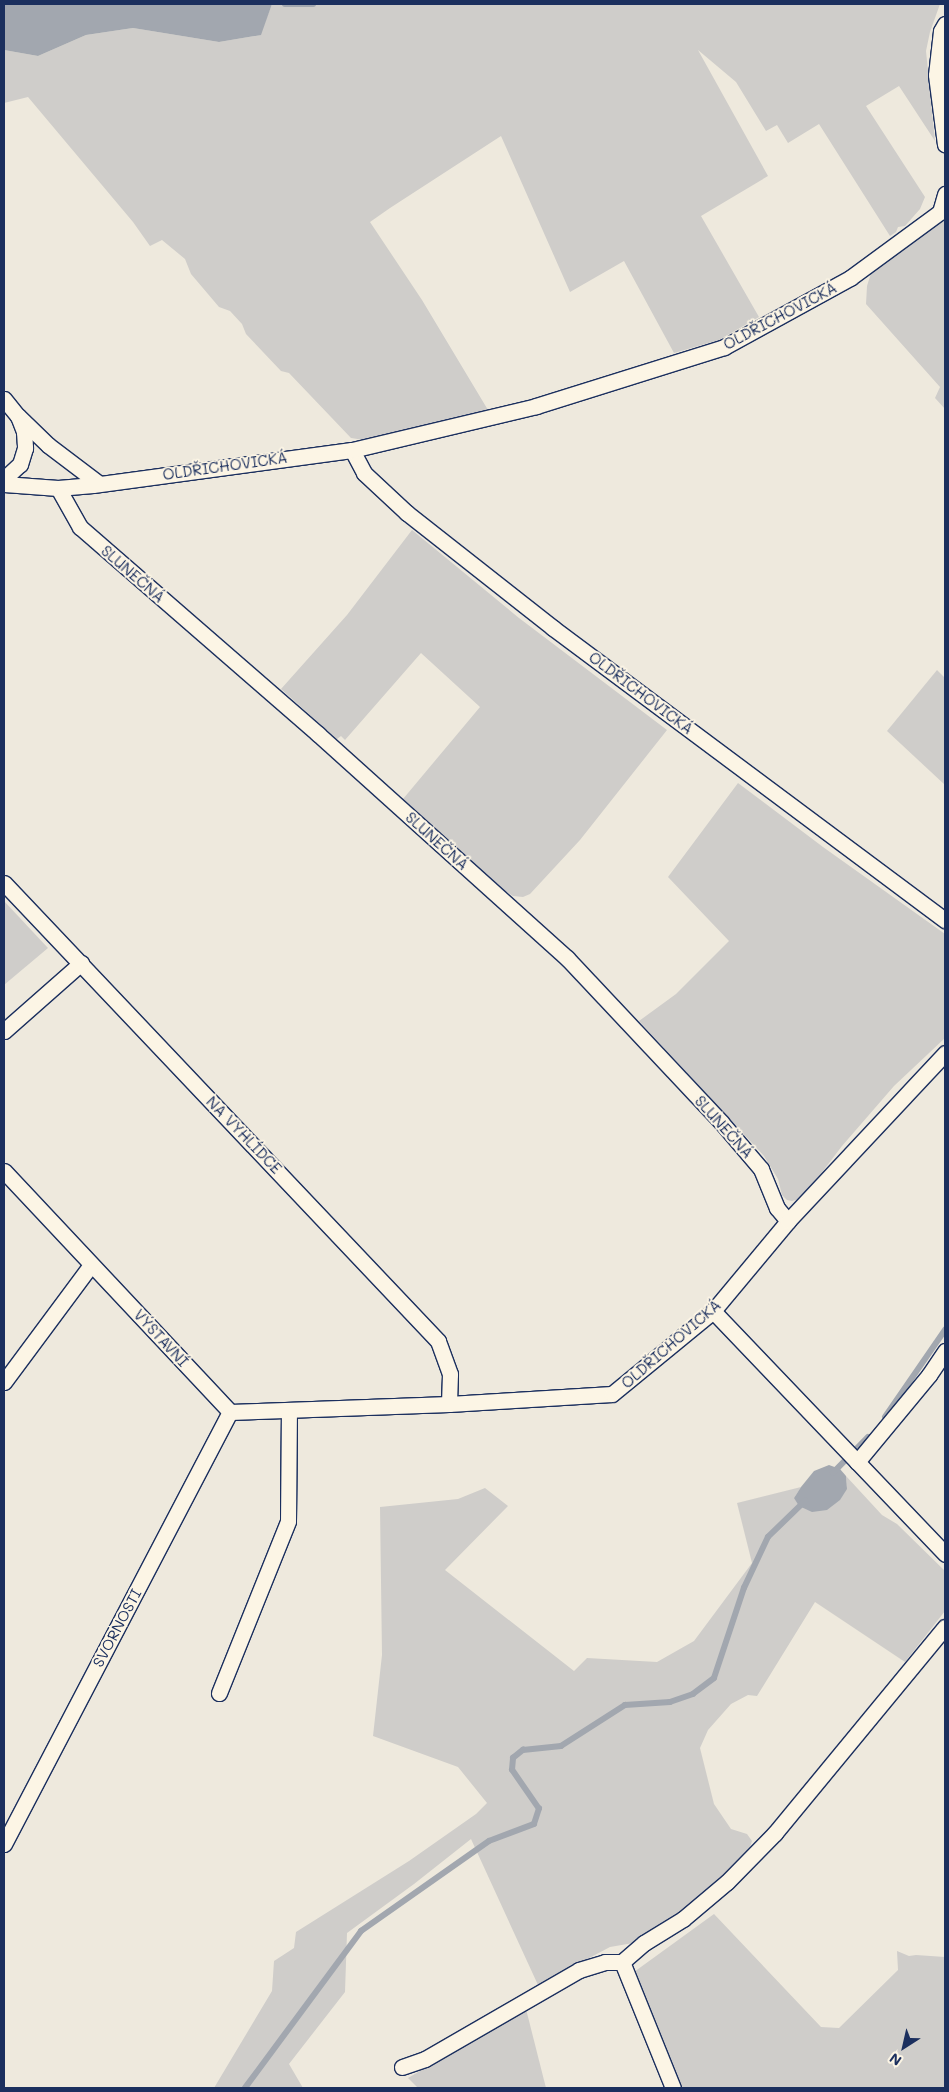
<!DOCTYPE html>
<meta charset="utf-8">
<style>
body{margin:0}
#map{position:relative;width:949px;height:2092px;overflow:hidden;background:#eee9dd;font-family:Mali,sans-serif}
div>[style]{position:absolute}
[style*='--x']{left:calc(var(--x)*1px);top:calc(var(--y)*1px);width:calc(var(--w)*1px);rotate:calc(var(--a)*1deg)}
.green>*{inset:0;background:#cfcdca}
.water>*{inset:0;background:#a2a7af}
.stream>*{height:5.5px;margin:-2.75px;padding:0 2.75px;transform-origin:2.75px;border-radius:2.75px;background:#a2a7af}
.roads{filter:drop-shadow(1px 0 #1b2f5e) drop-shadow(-1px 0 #1b2f5e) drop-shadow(0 1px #1b2f5e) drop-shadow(0 -1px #1b2f5e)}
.street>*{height:15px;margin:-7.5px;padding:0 7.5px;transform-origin:7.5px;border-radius:7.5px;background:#fcf5e5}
span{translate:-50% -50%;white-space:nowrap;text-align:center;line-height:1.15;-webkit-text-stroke:4px #fcf5e5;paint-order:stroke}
.street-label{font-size:15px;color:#1b2f5e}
.frame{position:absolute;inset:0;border:5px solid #1b2f5e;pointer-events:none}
.north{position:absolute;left:879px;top:2022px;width:50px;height:50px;-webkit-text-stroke:4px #fcf5e5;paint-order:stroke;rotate:215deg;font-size:14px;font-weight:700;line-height:20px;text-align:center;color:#1b2f5e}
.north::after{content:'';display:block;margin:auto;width:18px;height:22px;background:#1b2f5e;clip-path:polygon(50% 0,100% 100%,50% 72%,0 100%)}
</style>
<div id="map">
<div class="green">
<i style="clip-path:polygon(272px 4px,940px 4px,930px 32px,926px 51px,935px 141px,899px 86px,866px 106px,925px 197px,920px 209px,905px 226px,898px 227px,896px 232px,890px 236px,819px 124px,788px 143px,777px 125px,766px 131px,736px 82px,698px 50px,768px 176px,701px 216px,759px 317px,719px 340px,674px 353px,624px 261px,570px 292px,501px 136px,390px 208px,370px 222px,422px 300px,488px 410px,364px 440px,351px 438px,289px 373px,281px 371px,246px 334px,242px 324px,230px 311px,219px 307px,191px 274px,185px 259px,162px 240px,150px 246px,133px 222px,28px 97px,4px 103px,4px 50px,38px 56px,86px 35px,133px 28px,219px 42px,260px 35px)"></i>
<i style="clip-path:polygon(945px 216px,945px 409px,935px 398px,940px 387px,866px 304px,867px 286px,871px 273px)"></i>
<i style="clip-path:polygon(412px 530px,519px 618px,667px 730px,580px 840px,530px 894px,523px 897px,513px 896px,501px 888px,403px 799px,480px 707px,421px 653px,345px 740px,341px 736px,337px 739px,281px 689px,347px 615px)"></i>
<i style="clip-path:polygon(937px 670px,945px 678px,945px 785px,887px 731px)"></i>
<i style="clip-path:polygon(738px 783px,823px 847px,945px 934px,945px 1038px,894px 1086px,842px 1146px,813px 1184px,799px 1199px,792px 1201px,787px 1200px,782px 1195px,778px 1179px,764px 1156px,639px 1021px,676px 994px,729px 941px,668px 877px)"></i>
<i style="clip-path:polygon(4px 901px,48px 948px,4px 985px)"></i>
<i style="clip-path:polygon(846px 1476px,882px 1515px,897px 1524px,945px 1571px,945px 1611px,905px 1662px,815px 1602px,757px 1696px,748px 1695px,731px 1704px,708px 1730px,700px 1748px,714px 1804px,731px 1829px,747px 1834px,752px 1841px,750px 1847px,725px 1876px,675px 1916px,633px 1943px,610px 1947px,538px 1985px,471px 1839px,414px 1884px,347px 1933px,345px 1992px,289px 2064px,303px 2088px,214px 2088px,272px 1991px,274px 1961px,294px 1948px,296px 1932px,409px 1861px,476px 1814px,487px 1803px,458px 1767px,373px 1736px,382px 1655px,380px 1507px,458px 1499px,485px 1488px,508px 1506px,445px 1570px,574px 1671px,587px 1658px,657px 1662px,694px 1641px,752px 1563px,737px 1503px,801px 1487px,794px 1498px,847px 1489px)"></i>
<i style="clip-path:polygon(714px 1914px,821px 2027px,839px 2028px,898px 1970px,897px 1951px,909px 1956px,916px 1955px,945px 1957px,945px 2088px,679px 2088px,634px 1972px)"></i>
<i style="clip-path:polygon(526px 2009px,546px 2088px,418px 2088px,408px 2078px)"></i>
</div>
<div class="water">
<i style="clip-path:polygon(4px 4px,272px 4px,261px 35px,219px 42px,133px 28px,86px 35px,38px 56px,4px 50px)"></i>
<i style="clip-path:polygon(829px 1465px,840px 1469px,846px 1476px,847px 1489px,840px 1500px,827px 1510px,812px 1512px,799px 1506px,794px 1498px,801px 1487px,814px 1471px)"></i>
</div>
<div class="stream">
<i style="--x:285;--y:4;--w:28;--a:0"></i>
<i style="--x:885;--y:1417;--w:106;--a:-55.4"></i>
<i style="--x:833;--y:1473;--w:50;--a:-45.8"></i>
<i style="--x:245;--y:2088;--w:195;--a:-53.5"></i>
<i style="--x:361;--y:1931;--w:156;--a:-35.1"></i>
<i style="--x:489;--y:1841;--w:48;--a:-20.7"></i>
<i style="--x:534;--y:1824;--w:16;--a:-72"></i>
<i style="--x:539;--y:1809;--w:47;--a:-124.7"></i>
<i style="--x:512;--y:1770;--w:12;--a:-85"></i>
<i style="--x:513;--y:1758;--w:13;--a:-39"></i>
<i style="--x:523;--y:1750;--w:38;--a:-6"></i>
<i style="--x:561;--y:1746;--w:76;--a:-32.6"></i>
<i style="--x:625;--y:1705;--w:45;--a:-3.8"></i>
<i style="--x:670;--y:1702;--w:24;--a:-19"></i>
<i style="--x:693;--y:1694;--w:26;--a:-37"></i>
<i style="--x:714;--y:1678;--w:95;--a:-71.6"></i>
<i style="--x:744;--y:1588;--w:56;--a:-64.8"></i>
<i style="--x:768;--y:1537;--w:52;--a:-44.2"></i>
</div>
<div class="roads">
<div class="street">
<i style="--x:945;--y:24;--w:8;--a:120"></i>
<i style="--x:941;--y:31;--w:44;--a:96.5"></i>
<i style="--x:936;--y:75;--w:70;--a:82.6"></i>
<i style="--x:4;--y:399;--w:22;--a:51"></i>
<i style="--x:18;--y:416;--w:17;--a:69"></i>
<i style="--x:24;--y:432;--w:16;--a:86"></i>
<i style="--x:25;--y:448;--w:17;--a:107"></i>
<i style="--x:20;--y:464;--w:22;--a:137"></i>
<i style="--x:18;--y:416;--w:42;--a:44"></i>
<i style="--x:48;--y:445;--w:63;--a:37.2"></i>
<i style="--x:352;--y:450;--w:26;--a:62"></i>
<i style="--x:364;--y:473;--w:59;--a:42.9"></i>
<i style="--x:407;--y:513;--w:186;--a:38.2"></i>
<i style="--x:553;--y:628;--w:489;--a:36.7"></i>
<i style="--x:4;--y:484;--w:54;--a:4.2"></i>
<i style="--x:58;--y:488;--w:35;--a:-5"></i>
<i style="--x:93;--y:485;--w:261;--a:-7.7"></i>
<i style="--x:352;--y:450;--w:189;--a:-13.4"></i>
<i style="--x:536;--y:406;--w:197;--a:-17.4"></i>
<i style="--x:724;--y:347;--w:144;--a:-28.7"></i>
<i style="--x:850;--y:278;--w:112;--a:-36.3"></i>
<i style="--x:940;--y:212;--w:19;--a:-74"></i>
<i style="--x:58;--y:488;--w:45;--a:60.6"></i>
<i style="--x:80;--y:527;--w:315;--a:41"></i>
<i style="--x:318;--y:734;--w:335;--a:42"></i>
<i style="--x:567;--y:958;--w:225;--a:46.8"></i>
<i style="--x:721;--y:1122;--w:62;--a:49.6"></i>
<i style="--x:761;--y:1169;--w:42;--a:67.7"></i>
<i style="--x:777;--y:1208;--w:17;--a:50"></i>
<i style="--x:4;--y:883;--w:631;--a:46.54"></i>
<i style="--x:438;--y:1341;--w:35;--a:70"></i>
<i style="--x:450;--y:1374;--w:30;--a:92"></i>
<i style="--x:4;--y:1031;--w:103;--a:-41.4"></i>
<i style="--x:4;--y:1171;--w:330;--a:46.8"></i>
<i style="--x:713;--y:1311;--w:336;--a:46.3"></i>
<i style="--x:4;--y:1382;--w:146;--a:-53.4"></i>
<i style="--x:230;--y:1412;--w:219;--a:-2.1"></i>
<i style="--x:449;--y:1404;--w:163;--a:-3.5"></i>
<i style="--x:612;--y:1394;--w:131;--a:-39.4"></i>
<i style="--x:713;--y:1311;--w:117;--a:-50.2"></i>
<i style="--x:788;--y:1221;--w:230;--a:-46.9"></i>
<i style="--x:857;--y:1462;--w:113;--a:-50.4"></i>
<i style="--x:929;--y:1375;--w:29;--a:-56"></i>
<i style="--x:219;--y:1693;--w:185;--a:-68.1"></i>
<i style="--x:288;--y:1521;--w:111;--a:-89.5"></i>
<i style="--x:4;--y:1844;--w:488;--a:-62.4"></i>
<i style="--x:402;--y:2067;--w:24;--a:-19"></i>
<i style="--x:425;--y:2059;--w:178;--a:-30"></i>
<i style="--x:579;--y:1970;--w:27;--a:-17"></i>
<i style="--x:605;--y:1962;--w:17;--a:0"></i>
<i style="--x:673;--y:2088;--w:136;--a:-112"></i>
<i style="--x:622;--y:1962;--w:29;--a:-41"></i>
<i style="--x:644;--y:1943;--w:46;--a:-31.6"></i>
<i style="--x:683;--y:1919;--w:57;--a:-40.1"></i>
<i style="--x:727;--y:1882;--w:69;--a:-45.6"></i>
<i style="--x:775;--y:1833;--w:267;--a:-50.5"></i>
</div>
</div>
<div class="street-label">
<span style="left:780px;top:316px;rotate:-28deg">OLDŘICHOVICKÁ</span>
<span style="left:225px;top:466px;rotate:-8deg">OLDŘICHOVICKÁ</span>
<span style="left:133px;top:574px;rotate:41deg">SLUNEČNÁ</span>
<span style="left:641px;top:693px;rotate:37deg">OLDŘICHOVICKÁ</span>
<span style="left:437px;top:841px;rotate:42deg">SLUNEČNÁ</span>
<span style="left:724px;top:1127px;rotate:48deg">SLUNEČNÁ</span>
<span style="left:244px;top:1135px;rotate:46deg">NA VYHLÍDCE</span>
<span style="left:161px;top:1338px;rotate:47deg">VÝSTAVNÍ</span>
<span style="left:671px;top:1344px;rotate:-41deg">OLDŘICHOVICKÁ</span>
<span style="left:117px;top:1628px;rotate:-62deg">SVORNOSTI</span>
</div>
<div class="frame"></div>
<div class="north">N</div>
</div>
